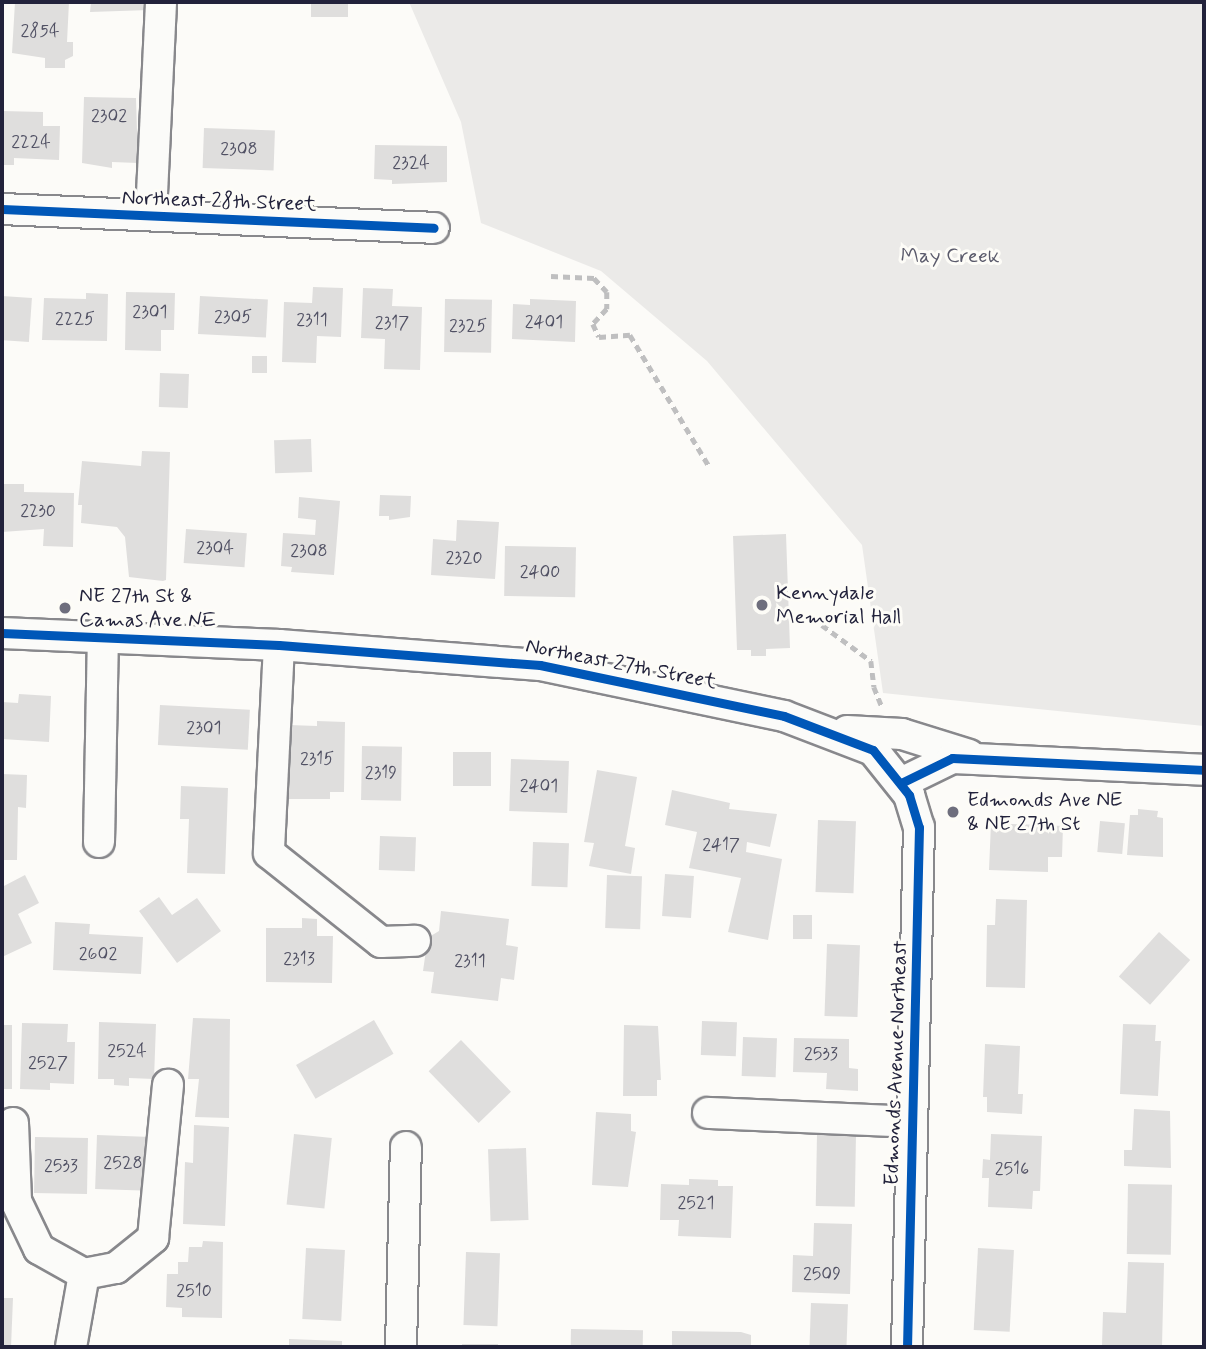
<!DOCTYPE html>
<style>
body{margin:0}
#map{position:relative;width:1206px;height:1349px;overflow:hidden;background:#fcfbf8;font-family:Mynerve,sans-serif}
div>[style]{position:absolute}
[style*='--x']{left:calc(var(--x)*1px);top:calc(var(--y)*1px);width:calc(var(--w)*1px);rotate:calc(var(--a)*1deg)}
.green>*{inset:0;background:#ebeae8}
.building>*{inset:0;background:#dfdedd;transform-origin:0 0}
.path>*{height:4.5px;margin-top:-2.25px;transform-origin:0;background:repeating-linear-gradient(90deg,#bfbfc0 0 7px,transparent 0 12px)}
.roads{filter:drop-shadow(2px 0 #88888c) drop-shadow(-2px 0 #88888c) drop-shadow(0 2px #88888c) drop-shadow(0 -2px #88888c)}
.minor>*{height:30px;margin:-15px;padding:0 15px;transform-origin:15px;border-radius:15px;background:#fbfbf9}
.cycleway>*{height:9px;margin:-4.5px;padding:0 4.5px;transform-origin:4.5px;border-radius:4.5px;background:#0057b8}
.dots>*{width:19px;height:19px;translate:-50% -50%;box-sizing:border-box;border:4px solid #fdfcf7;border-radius:50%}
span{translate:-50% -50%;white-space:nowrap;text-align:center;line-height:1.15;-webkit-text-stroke:6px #fdfcf7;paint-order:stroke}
.number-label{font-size:18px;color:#515164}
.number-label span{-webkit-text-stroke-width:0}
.street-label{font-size:21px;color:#22223b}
.park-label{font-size:21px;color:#5a5a6b}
.poi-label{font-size:21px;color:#22223b}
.left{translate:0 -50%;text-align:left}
.frame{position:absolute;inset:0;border:4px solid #22223b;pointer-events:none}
</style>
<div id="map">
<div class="green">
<i style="clip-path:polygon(409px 2px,1204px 2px,1204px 726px,883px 693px,862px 545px,707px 361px,601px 271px,481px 223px,461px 122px)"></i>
</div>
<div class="building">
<i style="clip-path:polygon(15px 2px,69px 2px,67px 42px,73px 42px,73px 56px,65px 60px,65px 68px,45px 68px,45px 58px,12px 53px)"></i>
<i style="clip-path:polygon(91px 2px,149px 2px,149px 10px,90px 12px)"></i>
<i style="left:311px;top:2px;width:37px;height:15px"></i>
<i style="clip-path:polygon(84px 97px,136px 98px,138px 163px,112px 162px,112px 168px,82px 163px)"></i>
<i style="clip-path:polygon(2px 111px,43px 112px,43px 126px,60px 126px,59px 160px,14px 158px,14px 165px,2px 165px)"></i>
<i style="left:204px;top:128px;width:71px;height:40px;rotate:2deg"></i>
<i style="clip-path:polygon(375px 145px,447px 146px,447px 182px,392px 184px,392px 180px,374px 179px)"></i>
<i style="clip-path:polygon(313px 287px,343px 288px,341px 337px,317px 336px,316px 363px,282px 362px,284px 302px,312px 303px)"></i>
<i style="clip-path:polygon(363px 288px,393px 289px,392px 306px,422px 307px,420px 370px,384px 369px,385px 339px,361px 338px)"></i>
<i style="clip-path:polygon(126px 292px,175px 293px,174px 330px,161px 330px,161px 351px,125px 350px)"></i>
<i style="clip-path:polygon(86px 293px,108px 294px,107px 341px,42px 340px,44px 298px,86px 299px)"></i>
<i style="left:2px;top:296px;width:30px;height:44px;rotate:4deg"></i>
<i style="left:200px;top:296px;width:68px;height:38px;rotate:3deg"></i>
<i style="left:445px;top:299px;width:47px;height:53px;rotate:1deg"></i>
<i style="clip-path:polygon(530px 299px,576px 301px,575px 342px,512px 339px,513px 304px,530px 305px)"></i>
<i style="left:252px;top:356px;width:15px;height:17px"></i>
<i style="left:160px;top:373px;width:29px;height:34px;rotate:2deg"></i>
<i style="left:311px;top:439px;width:33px;height:37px;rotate:88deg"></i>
<i style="clip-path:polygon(142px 451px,170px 452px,166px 580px,163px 581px,129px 577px,125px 537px,117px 527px,81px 523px,82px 505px,78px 505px,82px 461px,141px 466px)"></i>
<i style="clip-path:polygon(2px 484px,24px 484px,24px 492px,74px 493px,73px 547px,43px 546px,44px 529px,2px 532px)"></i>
<i style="clip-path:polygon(380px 495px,411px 496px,410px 517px,389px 520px,389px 516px,379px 516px)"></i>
<i style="clip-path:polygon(299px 497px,340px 501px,334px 575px,291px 572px,292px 567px,281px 566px,283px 533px,315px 535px,316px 520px,298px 518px)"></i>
<i style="clip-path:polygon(457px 520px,499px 522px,495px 579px,431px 575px,433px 539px,456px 541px)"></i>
<i style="left:186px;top:529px;width:61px;height:34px;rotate:4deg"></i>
<i style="clip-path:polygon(786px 534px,790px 648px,766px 649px,766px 656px,751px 656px,751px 650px,737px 650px,733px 536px)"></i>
<i style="left:505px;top:546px;width:71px;height:50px;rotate:1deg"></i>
<i style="clip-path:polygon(19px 694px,51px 696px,49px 742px,2px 739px,2px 702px,18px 703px)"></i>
<i style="left:160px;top:705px;width:90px;height:40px;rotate:3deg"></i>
<i style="clip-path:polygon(317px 721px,345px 722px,344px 792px,330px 792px,330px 799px,288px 799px,289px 725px,317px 726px)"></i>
<i style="left:362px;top:746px;width:40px;height:54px;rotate:1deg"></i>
<i style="left:453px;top:752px;width:38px;height:34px"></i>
<i style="left:511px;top:759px;width:58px;height:52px;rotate:2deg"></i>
<i style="clip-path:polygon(597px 770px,637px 777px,625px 846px,635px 848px,631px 874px,589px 866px,594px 843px,584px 842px)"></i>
<i style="clip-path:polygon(2px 774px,27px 775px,26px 808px,18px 807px,17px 860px,2px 860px)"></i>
<i style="clip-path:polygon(181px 786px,228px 788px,225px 874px,187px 873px,189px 819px,180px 819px)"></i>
<i style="clip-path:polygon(672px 790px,730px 803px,729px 809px,777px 814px,770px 847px,747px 842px,746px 852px,782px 859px,768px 940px,728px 932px,741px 878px,689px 868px,697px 832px,665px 825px)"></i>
<i style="clip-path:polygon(1138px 809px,1158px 811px,1157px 817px,1163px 818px,1163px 857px,1127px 855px,1130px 815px,1138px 815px)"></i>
<i style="left:818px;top:820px;width:38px;height:72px;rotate:2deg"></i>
<i style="left:1100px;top:821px;width:25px;height:31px;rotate:5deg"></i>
<i style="clip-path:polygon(991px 823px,1063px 826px,1062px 857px,1048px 857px,1048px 872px,989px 870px)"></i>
<i style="left:380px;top:836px;width:36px;height:34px;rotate:2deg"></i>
<i style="left:533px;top:842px;width:36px;height:44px;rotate:2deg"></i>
<i style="left:665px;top:874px;width:29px;height:42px;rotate:4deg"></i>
<i style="clip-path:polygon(25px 875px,39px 903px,18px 914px,32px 943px,2px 957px,2px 887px)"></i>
<i style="left:607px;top:875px;width:35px;height:53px;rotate:2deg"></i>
<i style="clip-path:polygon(159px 897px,172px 915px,197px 898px,221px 931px,177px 963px,139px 911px)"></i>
<i style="clip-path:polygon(996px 899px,1027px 900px,1025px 988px,986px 987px,987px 925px,995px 925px)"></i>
<i style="clip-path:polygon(441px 911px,509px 919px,506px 945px,518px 947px,514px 980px,501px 978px,498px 1001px,431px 993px,434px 972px,423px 971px,426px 950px,429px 937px,439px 931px)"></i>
<i style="left:793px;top:915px;width:19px;height:24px"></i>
<i style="clip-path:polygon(302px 918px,317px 919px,317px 936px,333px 936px,332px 983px,266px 982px,266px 928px,302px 928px)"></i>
<i style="clip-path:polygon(55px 922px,90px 924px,89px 934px,143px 937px,141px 974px,53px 970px)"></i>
<i style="left:1159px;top:932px;width:42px;height:60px;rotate:42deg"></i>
<i style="left:827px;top:944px;width:33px;height:72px;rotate:2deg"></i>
<i style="clip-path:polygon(193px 1018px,230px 1019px,229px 1118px,195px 1117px,199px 1079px,188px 1079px)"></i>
<i style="left:374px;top:1020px;width:39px;height:90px;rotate:60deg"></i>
<i style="left:702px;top:1021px;width:35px;height:34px;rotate:2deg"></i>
<i style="clip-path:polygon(99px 1022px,156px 1024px,154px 1079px,129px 1078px,129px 1086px,114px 1085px,114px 1079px,98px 1079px)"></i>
<i style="clip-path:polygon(22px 1023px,68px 1024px,67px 1042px,75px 1042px,74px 1084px,50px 1083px,50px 1090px,20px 1089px)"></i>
<i style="clip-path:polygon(1123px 1024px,1156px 1025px,1155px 1041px,1161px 1041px,1158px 1096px,1120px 1094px)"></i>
<i style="left:2px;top:1025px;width:10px;height:64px"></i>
<i style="clip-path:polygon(624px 1025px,658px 1026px,661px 1080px,657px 1080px,657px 1096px,623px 1096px)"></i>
<i style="left:743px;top:1037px;width:34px;height:39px;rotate:2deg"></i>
<i style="clip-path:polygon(794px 1038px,849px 1039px,849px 1068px,858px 1069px,858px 1091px,826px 1089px,827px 1073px,793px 1072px)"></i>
<i style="left:461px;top:1040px;width:72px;height:45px;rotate:46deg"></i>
<i style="clip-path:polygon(985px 1044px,1020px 1046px,1018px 1094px,1023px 1094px,1022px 1114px,987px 1112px,987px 1097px,983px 1097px)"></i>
<i style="clip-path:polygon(1134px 1109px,1170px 1111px,1171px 1168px,1124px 1166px,1124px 1150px,1132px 1150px)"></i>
<i style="clip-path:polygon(596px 1112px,631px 1114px,631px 1131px,636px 1132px,628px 1187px,592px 1185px)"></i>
<i style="clip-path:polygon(194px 1125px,229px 1127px,225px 1226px,183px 1224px,185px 1162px,193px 1163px)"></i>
<i style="left:294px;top:1134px;width:38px;height:71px;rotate:6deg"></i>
<i style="left:817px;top:1134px;width:39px;height:72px;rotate:1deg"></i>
<i style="clip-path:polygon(991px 1134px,1042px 1136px,1040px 1191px,1033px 1191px,1032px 1209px,988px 1207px,989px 1178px,982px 1178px,983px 1159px,990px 1160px)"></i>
<i style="left:97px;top:1135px;width:54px;height:54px;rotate:2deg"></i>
<i style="left:35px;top:1137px;width:53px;height:56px;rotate:1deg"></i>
<i style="left:526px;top:1148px;width:72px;height:38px;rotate:88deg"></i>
<i style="clip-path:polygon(689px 1179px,718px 1180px,718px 1186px,733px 1186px,731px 1238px,678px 1236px,679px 1220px,660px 1220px,661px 1184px,689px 1185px)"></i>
<i style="left:1128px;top:1184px;width:44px;height:70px;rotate:1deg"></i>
<i style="clip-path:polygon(814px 1223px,852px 1224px,850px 1294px,792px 1292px,793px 1255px,813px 1256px)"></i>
<i style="clip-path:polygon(203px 1241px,223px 1242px,222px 1318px,182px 1317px,182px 1308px,166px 1307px,167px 1274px,178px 1274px,178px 1262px,188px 1262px,189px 1247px,202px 1247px)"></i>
<i style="left:306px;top:1248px;width:39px;height:71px;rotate:3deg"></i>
<i style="left:978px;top:1248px;width:36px;height:82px;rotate:3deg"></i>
<i style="left:466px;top:1252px;width:34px;height:73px;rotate:2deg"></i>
<i style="clip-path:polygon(1128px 1262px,1164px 1263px,1162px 1346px,1102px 1345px,1103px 1312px,1126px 1313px)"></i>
<i style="clip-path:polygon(2px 1298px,13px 1298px,11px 1347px,2px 1347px)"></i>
<i style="left:811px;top:1303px;width:37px;height:44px;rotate:2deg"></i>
<i style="left:571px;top:1329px;width:72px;height:18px;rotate:1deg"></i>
<i style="clip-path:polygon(672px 1331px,741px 1332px,751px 1335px,751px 1347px,672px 1347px)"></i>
<i style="clip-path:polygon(289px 1339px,342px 1341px,342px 1347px,289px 1347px)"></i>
<i style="left:462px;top:1344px;width:36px;height:3px"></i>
</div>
<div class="path">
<i style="--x:551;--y:276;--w:43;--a:2.7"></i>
<i style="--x:594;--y:278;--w:19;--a:47"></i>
<i style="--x:607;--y:292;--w:17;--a:90"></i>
<i style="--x:607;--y:309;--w:21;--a:133"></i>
<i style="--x:593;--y:324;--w:14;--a:65"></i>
<i style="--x:599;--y:337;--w:31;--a:-4"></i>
<i style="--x:630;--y:335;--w:153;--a:58.9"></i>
<i style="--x:822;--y:625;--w:61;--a:36.3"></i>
<i style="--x:871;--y:661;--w:26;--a:83"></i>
<i style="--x:874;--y:687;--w:22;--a:68"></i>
</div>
<div class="roads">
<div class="minor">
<i style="--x:2;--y:209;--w:432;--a:2.5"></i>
<i style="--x:151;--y:215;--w:213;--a:-87.3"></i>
<i style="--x:2;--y:633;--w:277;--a:2.5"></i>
<i style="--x:279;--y:645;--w:262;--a:4.4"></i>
<i style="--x:540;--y:665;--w:249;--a:11.8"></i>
<i style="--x:784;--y:716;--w:95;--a:20.9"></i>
<i style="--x:873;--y:750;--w:58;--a:51.3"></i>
<i style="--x:909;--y:795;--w:34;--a:73"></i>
<i style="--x:919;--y:827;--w:520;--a:91.32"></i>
<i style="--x:279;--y:645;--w:208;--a:92.8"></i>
<i style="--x:269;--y:853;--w:143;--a:38.5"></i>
<i style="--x:381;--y:942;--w:34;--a:-2"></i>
<i style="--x:847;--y:731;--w:55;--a:3.1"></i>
<i style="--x:902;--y:734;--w:70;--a:17.4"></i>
<i style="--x:901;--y:783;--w:57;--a:-26.1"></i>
<i style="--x:952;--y:758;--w:252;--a:2.7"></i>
<i style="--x:99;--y:842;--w:205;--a:-88.9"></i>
<i style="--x:708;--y:1113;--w:204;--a:2.5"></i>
<i style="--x:13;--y:1123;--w:78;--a:87.8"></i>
<i style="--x:16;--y:1201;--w:53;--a:64.4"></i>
<i style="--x:39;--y:1249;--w:51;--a:29.1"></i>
<i style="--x:84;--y:1274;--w:33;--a:-11"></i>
<i style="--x:116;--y:1268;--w:48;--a:-39"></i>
<i style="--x:153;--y:1238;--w:154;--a:-84.4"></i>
<i style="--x:71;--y:1347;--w:74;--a:-79.9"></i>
<i style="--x:401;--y:1347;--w:200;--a:-88.6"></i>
</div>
</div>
<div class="cycleway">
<i style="--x:2;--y:209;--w:432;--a:2.5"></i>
<i style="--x:2;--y:633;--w:277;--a:2.5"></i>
<i style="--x:279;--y:645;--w:262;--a:4.4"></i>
<i style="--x:540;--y:665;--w:249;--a:11.8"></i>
<i style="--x:784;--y:716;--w:95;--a:20.9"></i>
<i style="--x:873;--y:750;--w:58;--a:51.3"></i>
<i style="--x:909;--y:795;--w:34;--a:73"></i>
<i style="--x:919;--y:827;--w:520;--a:91.32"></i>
<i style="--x:901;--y:783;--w:57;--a:-26.1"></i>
<i style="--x:952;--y:758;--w:252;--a:2.7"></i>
</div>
<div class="dots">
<i style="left:762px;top:605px;background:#6e6e7d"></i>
<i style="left:65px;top:608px;background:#6e6e7d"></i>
<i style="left:953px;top:812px;background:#6e6e7d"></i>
</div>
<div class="number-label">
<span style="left:40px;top:31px">2854</span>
<span style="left:109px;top:116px">2302</span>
<span style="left:31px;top:142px">2224</span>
<span style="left:239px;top:149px">2308</span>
<span style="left:411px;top:163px">2324</span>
<span style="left:150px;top:312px">2301</span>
<span style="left:233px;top:317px">2305</span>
<span style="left:75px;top:319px">2225</span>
<span style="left:312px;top:320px">2311</span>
<span style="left:544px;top:322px">2401</span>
<span style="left:392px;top:323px">2317</span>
<span style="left:468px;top:326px">2325</span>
<span style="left:38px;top:511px">2230</span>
<span style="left:215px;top:548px">2304</span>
<span style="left:309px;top:551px">2308</span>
<span style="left:464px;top:558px">2320</span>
<span style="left:540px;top:572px">2400</span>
<span style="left:204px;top:728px">2301</span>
<span style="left:317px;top:759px">2315</span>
<span style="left:381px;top:773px">2319</span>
<span style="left:539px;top:786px">2401</span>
<span style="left:721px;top:845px">2417</span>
<span style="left:98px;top:954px">2602</span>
<span style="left:299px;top:959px">2313</span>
<span style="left:470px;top:961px">2311</span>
<span style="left:127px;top:1051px">2524</span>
<span style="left:821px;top:1054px">2533</span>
<span style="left:48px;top:1063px">2527</span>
<span style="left:123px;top:1163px">2528</span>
<span style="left:61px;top:1166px">2533</span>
<span style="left:1012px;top:1169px">2516</span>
<span style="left:696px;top:1203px">2521</span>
<span style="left:822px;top:1274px">2509</span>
<span style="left:194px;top:1291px">2510</span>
</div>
<div class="street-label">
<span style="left:219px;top:201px;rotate:2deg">Northeast 28th Street</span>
<span style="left:621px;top:664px;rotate:11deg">Northeast 27th Street</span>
<span style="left:896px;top:1063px;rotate:-88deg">Edmonds Avenue Northeast</span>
</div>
<div class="park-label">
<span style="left:950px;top:256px">May Creek</span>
</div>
<div class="poi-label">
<span class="left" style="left:776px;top:605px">Kennydale<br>Memorial Hall</span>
<span class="left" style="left:79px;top:608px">NE 27th St &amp;<br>Camas Ave NE</span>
<span class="left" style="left:967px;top:812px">Edmonds Ave NE<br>&amp; NE 27th St</span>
</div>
<div class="frame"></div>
</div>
